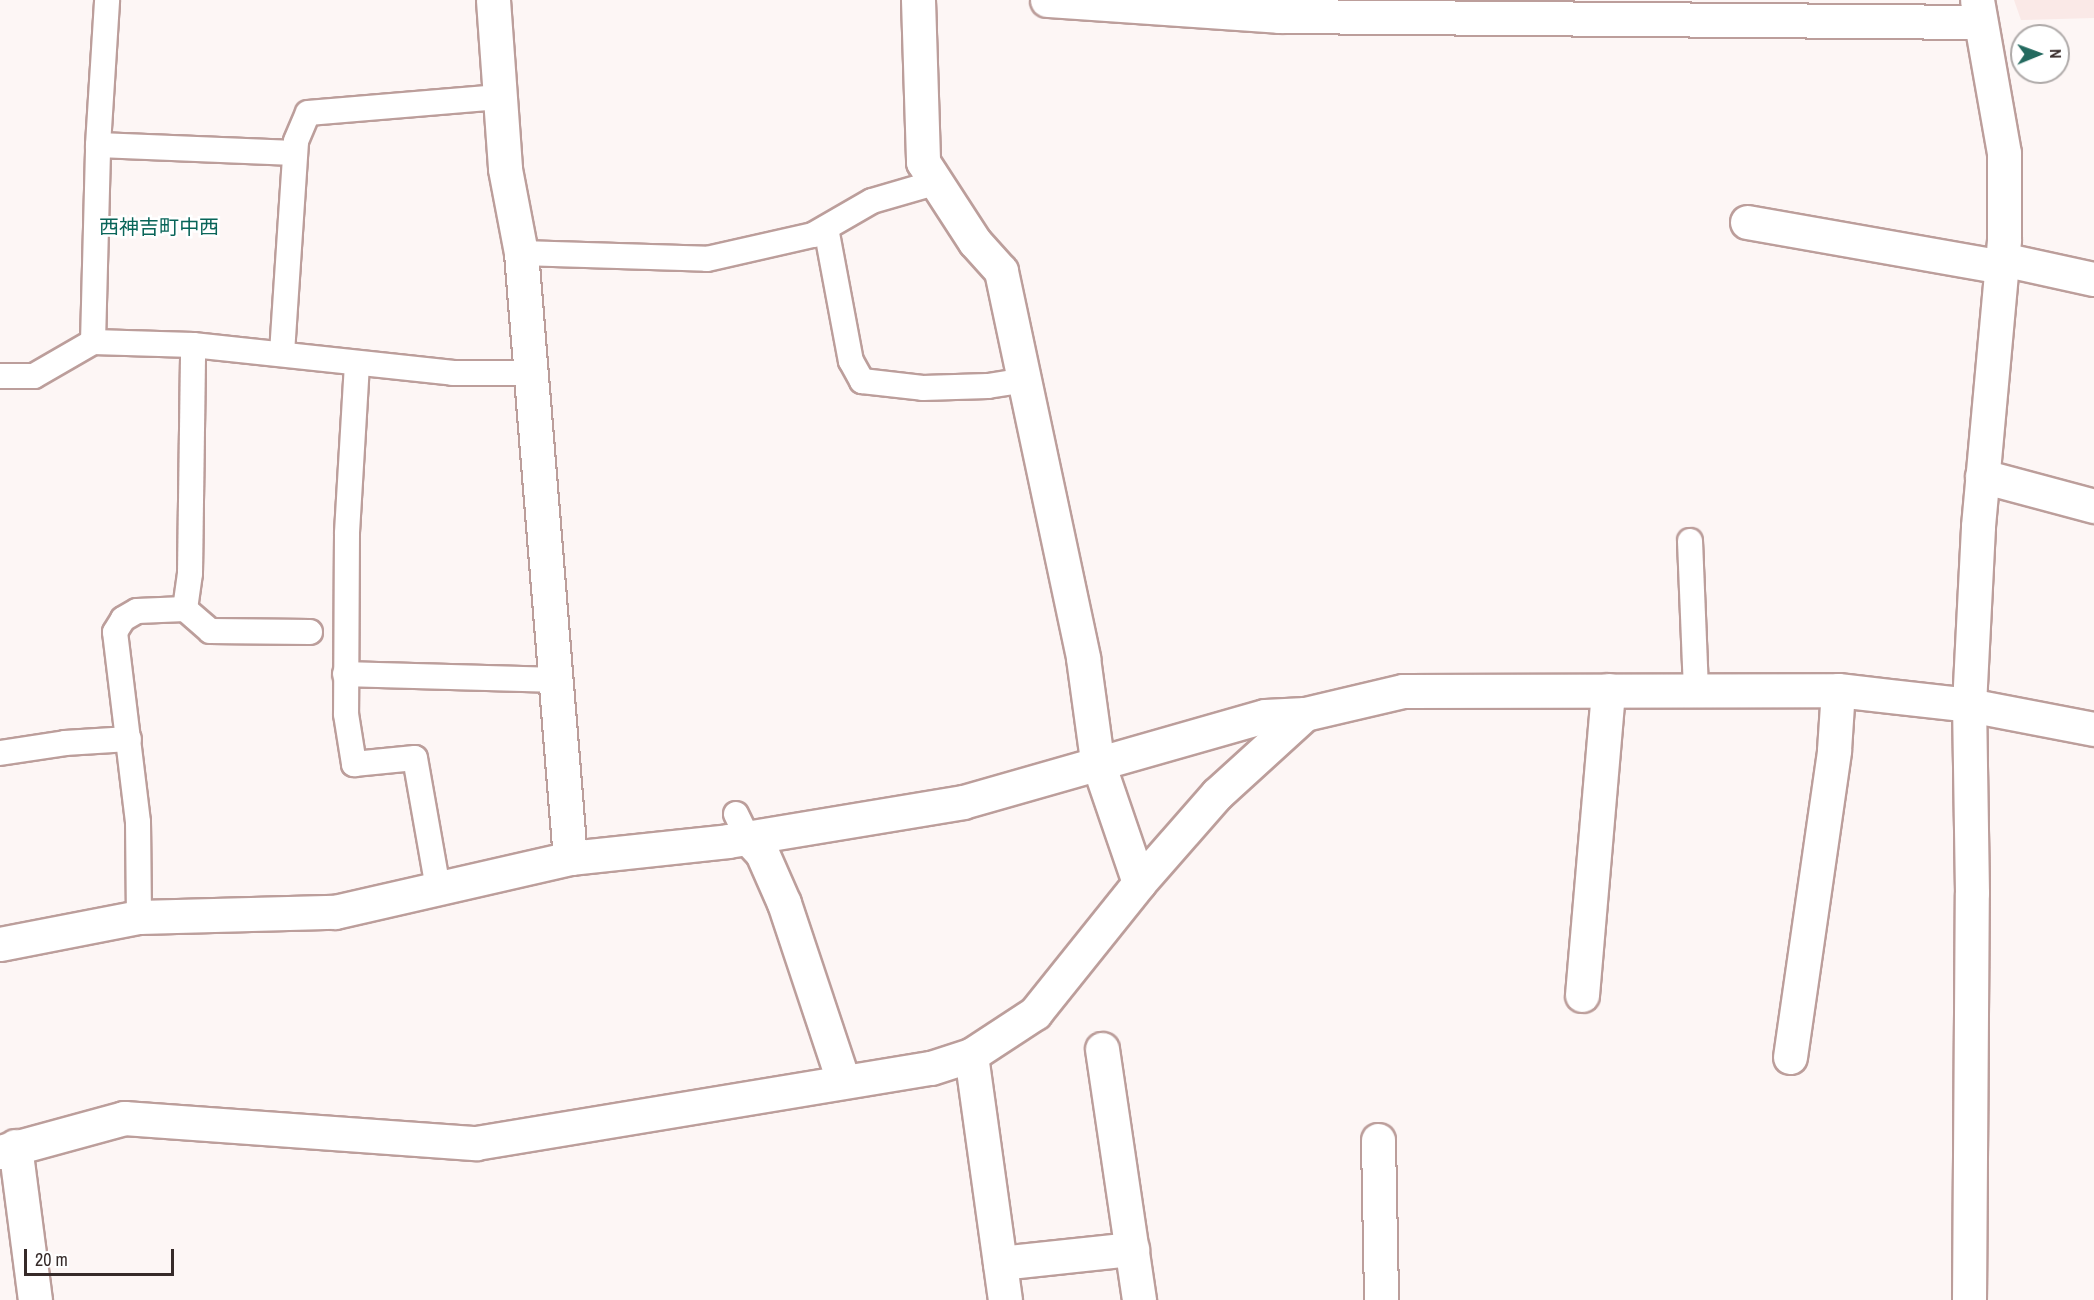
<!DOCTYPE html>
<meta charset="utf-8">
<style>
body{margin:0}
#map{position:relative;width:2094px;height:1300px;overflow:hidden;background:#fdf6f5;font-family:"Archivo Narrow","Noto Sans JP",sans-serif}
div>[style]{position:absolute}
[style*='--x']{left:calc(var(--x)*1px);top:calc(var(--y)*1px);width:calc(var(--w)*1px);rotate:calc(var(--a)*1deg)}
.built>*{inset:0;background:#fae9e7}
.roads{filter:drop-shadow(2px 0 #bc9e9b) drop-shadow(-2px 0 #bc9e9b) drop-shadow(0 2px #bc9e9b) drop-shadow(0 -2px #bc9e9b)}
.lane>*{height:24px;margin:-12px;padding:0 12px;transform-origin:12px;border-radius:12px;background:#fff}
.street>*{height:33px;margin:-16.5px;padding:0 16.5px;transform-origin:16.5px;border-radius:16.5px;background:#fff}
.secondary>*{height:33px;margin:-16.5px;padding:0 16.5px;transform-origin:16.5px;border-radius:16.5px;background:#fff}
span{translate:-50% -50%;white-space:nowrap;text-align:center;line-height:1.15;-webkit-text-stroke:5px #fff;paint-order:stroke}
.quarter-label{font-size:20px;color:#096559}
.north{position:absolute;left:2010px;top:24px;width:60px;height:60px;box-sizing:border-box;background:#fff;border:2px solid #afaaa9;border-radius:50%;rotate:89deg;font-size:16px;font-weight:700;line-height:24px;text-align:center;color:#362a29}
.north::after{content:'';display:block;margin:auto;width:21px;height:27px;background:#246a5f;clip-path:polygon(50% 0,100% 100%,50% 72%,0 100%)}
.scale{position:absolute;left:24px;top:1249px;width:150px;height:27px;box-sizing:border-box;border:3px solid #362a29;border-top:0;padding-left:8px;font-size:18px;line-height:21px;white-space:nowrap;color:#362a29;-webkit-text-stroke:4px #fff;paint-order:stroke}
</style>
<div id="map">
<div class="built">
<i style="clip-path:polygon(2014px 0,2094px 0,2094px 18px,2021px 20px)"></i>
</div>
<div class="roads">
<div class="lane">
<i style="--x:98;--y:145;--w:197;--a:2.3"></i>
<i style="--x:826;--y:228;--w:135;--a:79.4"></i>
<i style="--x:851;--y:361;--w:23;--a:61"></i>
<i style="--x:862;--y:381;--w:61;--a:6.5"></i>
<i style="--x:923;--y:388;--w:65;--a:-1.8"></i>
<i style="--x:988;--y:386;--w:39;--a:-9"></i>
<i style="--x:521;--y:253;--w:186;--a:1.8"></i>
<i style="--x:707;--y:259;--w:109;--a:-12.8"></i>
<i style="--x:813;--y:235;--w:68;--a:-30"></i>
<i style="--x:872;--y:201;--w:65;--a:-16.2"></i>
<i style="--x:93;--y:342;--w:197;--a:-88.5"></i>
<i style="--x:98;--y:145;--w:145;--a:-86.4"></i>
<i style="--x:282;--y:353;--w:212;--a:-86.2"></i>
<i style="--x:296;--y:141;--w:30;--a:-67"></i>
<i style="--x:308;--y:113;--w:192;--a:-4.8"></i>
<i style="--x:357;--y:364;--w:170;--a:93.4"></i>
<i style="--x:347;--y:534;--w:180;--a:90.3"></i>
<i style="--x:346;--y:714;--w:51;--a:80.9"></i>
<i style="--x:354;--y:764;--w:61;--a:-5.6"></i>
<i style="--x:415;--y:758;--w:133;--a:80"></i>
<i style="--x:0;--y:376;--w:34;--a:0"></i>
<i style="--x:34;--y:376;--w:68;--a:-30"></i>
<i style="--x:93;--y:342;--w:100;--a:1.7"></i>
<i style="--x:193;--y:345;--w:262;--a:6.1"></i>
<i style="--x:453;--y:373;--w:77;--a:0"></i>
<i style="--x:1690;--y:541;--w:149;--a:87.7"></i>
<i style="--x:185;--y:609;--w:33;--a:41"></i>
<i style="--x:210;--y:631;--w:100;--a:0.6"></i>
<i style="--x:345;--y:674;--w:211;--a:1.6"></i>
<i style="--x:0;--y:753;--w:66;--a:-8.7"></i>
<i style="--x:65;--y:743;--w:64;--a:-3.6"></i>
<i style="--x:736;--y:814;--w:25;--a:64"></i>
<i style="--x:139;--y:917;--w:95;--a:-90.6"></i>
<i style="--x:138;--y:822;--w:191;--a:-96.9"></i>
<i style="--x:115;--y:632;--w:15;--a:-58"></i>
<i style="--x:123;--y:619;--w:16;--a:-30"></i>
<i style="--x:137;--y:611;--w:48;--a:-2.4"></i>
<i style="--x:185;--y:609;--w:36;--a:-82"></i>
<i style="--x:190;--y:573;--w:228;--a:-89.2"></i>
</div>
<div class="street">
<i style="--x:493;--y:0;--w:169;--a:85.9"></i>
<i style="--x:505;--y:169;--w:86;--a:79.2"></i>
<i style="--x:521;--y:253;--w:607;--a:85.37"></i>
<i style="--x:918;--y:0;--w:162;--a:88.2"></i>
<i style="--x:923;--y:162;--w:95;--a:57"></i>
<i style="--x:975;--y:242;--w:39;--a:48"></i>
<i style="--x:1001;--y:271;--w:396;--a:78"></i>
<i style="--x:1083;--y:658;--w:103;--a:82.2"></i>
<i style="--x:1097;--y:760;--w:130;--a:71.1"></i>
<i style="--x:1047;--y:0;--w:233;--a:3.9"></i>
<i style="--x:1279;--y:16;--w:701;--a:0.49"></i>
<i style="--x:1747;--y:222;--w:258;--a:10"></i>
<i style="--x:2002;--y:259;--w:94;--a:12.3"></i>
<i style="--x:1982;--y:476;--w:116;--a:15"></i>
<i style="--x:747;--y:837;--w:22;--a:47"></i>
<i style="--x:762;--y:853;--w:55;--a:66.3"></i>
<i style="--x:784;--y:903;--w:187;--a:71.6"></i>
<i style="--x:0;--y:944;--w:142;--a:-11"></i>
<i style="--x:139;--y:917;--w:196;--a:-1.5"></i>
<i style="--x:335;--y:912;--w:241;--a:-12.9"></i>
<i style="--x:570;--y:858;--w:159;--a:-6.1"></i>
<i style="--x:728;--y:841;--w:238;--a:-9.4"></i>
<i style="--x:963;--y:802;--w:314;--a:-15.9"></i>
<i style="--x:1265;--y:716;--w:40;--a:-2.9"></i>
<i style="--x:1582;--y:995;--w:306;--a:-85.1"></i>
<i style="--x:1102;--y:1049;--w:254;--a:81.6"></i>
<i style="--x:971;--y:1055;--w:247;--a:82.1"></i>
<i style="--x:1790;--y:1057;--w:310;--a:-81.8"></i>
<i style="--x:1834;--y:750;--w:60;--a:-86.2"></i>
<i style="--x:1378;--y:1140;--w:160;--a:88.9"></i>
<i style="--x:15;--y:1146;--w:155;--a:82.6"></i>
<i style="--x:0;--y:1152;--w:129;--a:-15.3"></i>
<i style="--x:124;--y:1118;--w:353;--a:4.1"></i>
<i style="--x:476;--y:1143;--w:461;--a:-9.4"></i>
<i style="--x:931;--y:1068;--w:42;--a:-18"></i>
<i style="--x:971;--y:1055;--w:77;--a:-33.3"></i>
<i style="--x:1035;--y:1013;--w:166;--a:-51.3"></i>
<i style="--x:1139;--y:883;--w:118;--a:-48.8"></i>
<i style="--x:1217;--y:794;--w:119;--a:-42.3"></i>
<i style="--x:1305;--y:714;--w:101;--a:-13.2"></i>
<i style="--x:1403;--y:691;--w:435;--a:-0.1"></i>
<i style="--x:1838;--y:690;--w:132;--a:6.5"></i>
<i style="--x:1969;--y:705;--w:127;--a:10.9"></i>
<i style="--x:1000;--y:1263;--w:133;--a:-6.1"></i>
</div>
<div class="secondary">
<i style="--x:1969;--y:1300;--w:407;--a:-89.6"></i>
<i style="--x:1972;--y:893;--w:188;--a:-90.9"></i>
<i style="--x:1969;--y:705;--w:179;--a:-87.1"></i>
<i style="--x:1978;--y:526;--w:288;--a:-84.8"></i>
<i style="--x:2004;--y:239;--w:86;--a:-90"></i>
<i style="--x:2004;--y:153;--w:155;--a:-100"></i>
</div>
</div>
<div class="quarter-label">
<span style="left:159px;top:226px">西神吉町中西</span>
</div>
<div class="north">N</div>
<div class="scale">20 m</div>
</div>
